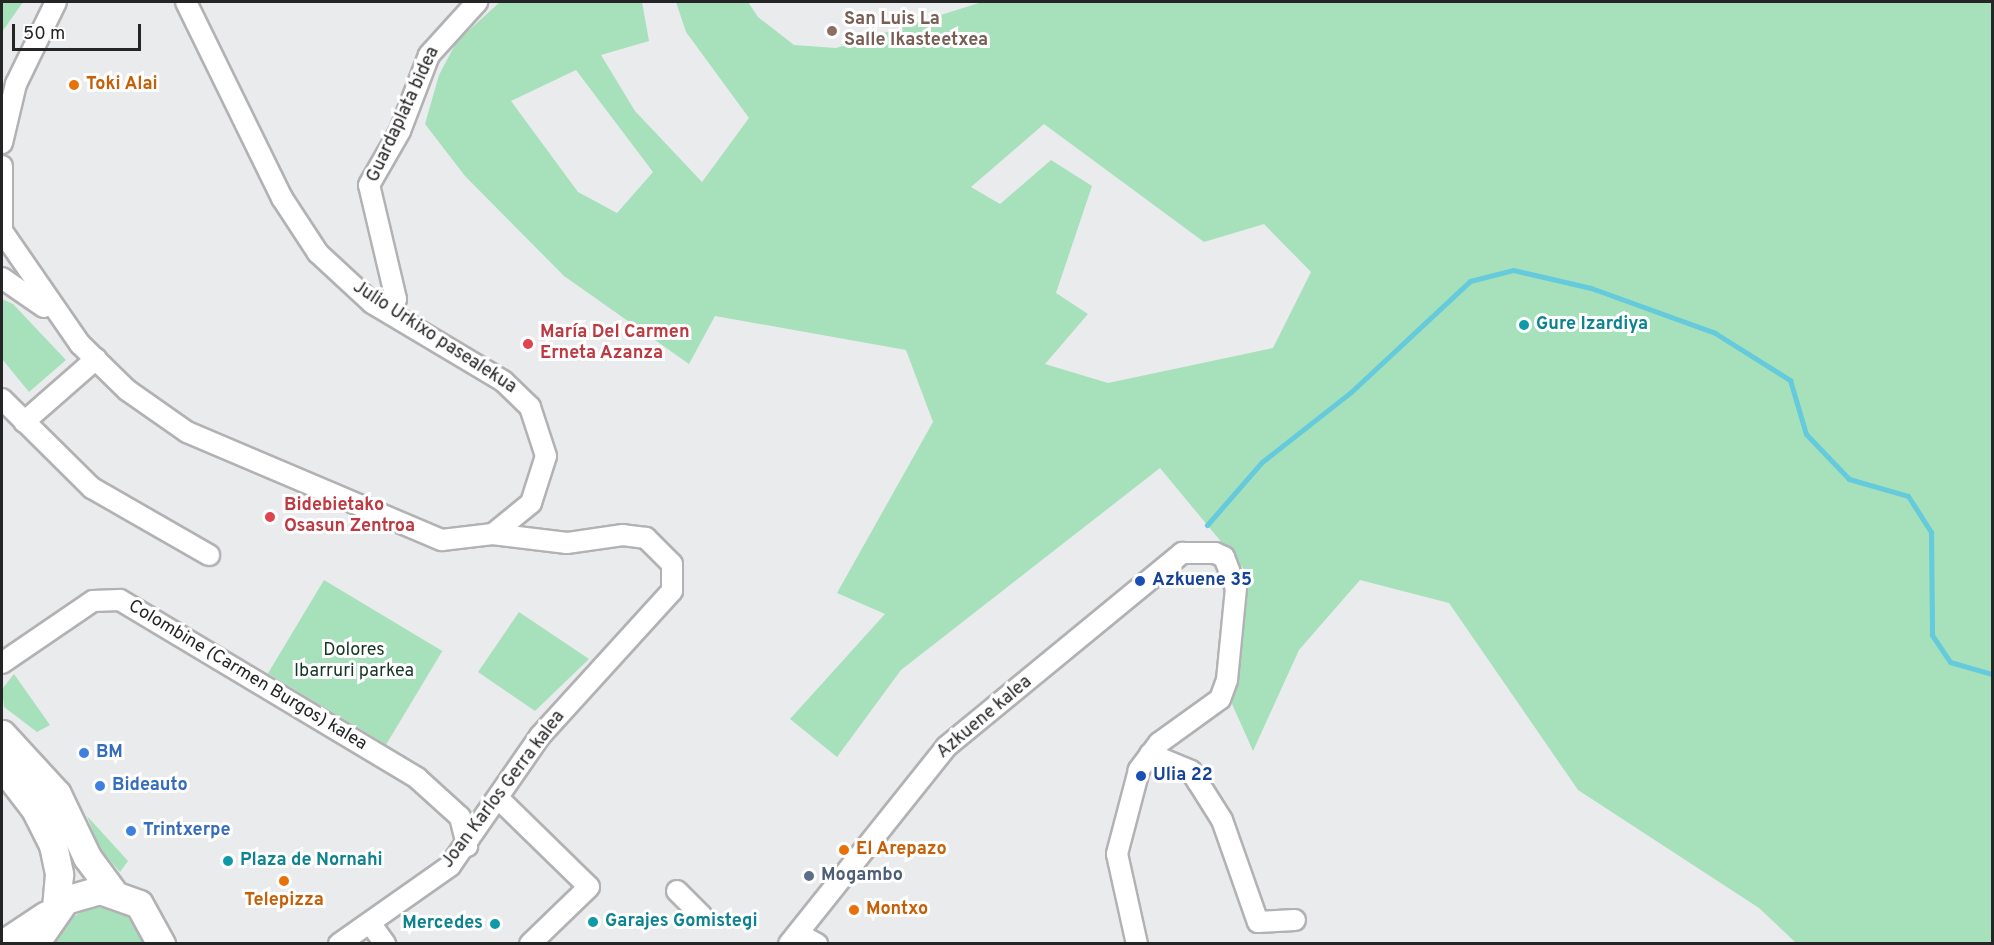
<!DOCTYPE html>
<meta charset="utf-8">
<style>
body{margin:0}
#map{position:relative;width:1994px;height:945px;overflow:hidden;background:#eaebed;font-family:Overpass,sans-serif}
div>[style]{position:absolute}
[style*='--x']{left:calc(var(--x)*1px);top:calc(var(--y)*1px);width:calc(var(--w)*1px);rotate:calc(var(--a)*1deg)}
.green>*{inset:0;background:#a6e1bc;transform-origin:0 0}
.stream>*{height:5px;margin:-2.5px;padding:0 2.5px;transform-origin:2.5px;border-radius:2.5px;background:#64cadc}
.roads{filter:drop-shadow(2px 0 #b2b2b4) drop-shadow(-2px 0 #b2b2b4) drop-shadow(0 2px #b2b2b4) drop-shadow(0 -2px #b2b2b4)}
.minor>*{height:20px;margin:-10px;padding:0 10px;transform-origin:10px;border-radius:10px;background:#fff}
.secondary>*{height:27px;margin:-13.5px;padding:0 13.5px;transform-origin:13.5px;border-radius:13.5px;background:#fff}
.motorway>*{height:33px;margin:-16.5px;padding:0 16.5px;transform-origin:16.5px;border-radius:16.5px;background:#fff}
.dots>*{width:16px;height:16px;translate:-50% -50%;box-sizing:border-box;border:3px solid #fff;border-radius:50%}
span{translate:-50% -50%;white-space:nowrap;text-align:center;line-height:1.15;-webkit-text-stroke:6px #fff;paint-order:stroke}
.education-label{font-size:18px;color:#785e54;font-weight:700}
.left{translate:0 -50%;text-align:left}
.food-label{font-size:18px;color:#c56008;font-weight:700}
.street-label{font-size:18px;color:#252526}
.culture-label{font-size:18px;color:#0d838f;font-weight:700}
.right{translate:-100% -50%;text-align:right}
.health-label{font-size:18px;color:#be3a42;font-weight:700}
.transit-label{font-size:18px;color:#164399;font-weight:700}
.park-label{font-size:18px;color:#153624}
.shop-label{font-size:18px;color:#366cbe;font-weight:700}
.service-label{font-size:18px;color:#4e5e75;font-weight:700}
.frame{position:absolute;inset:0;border:3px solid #252526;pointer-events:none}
.scale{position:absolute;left:12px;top:24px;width:129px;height:27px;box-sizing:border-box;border:3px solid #252526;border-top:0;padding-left:8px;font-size:18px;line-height:21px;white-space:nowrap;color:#252526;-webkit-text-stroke:4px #fff;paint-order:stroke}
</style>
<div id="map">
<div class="green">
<i style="clip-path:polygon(2px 2px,23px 2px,2px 32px)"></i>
<i style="clip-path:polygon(evenodd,500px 2px,642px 2px,649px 41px,601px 55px,635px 111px,702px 182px,749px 118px,686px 32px,676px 2px,748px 2px,758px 17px,794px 45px,836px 48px,982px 2px,1992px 2px,1992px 943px,1796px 943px,1759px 908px,1578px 790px,1449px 603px,1360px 580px,1299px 650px,1253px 751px,1232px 704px,1247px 573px,1160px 468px,901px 670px,837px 757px,790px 719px,885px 614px,837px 593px,933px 422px,906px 350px,715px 316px,689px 364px,564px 276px,465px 176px,425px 124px,439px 75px,457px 41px,500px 2px,576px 70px,653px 172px,617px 213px,578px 192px,511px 101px,576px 70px,500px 2px,1044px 124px,1204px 242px,1264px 224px,1311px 272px,1273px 348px,1108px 383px,1045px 364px,1088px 314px,1056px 293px,1092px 186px,1051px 160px,1000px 204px,971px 187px,1044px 124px)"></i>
<i style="clip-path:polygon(2px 299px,13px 304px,66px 360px,29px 392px,2px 359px)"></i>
<i style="left:324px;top:580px;width:138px;height:109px;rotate:31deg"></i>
<i style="clip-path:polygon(519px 612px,589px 659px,535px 711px,478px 672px)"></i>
<i style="clip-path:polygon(14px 674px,50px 725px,37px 732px,4px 707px,2px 689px)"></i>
<i style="clip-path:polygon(87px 816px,128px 861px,120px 872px,99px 848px)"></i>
<i style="clip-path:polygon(93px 906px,125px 913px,145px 943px,54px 944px,65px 921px)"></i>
</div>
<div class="stream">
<i style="--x:1207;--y:525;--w:84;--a:-48.9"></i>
<i style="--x:1262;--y:462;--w:113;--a:-38.2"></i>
<i style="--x:1351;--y:392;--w:163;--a:-43"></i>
<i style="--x:1470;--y:281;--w:44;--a:-14.3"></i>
<i style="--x:1513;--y:270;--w:80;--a:13"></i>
<i style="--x:1591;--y:288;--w:132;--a:19.9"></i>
<i style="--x:1715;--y:333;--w:89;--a:32.1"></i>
<i style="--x:1790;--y:380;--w:56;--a:73.5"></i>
<i style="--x:1806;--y:434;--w:62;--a:46.3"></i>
<i style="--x:1849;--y:479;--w:61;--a:16.1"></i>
<i style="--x:1908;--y:496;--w:43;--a:57.4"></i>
<i style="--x:1931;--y:532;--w:103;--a:89.4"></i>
<i style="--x:1932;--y:635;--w:32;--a:56"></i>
<i style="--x:1950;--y:662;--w:44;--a:15.9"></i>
</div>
<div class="roads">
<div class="minor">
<i style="--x:2;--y:143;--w:61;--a:-76.7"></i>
<i style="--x:16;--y:84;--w:91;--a:-64"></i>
<i style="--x:2;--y:166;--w:75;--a:90"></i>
<i style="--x:4;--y:234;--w:134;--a:55.4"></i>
<i style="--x:80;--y:344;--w:66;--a:44.4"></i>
<i style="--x:127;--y:390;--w:73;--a:35"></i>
<i style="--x:187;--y:432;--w:277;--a:23"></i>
<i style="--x:442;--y:540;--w:51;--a:-6.7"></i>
<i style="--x:493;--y:534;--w:49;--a:-39.2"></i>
<i style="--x:531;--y:503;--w:49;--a:-72.3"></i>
<i style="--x:546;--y:456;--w:52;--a:-108.1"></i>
<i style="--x:530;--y:407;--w:37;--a:-136"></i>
<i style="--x:503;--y:381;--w:152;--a:-149.2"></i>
<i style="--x:372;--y:303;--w:74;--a:-137.2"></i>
<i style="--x:318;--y:253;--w:66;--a:-123.2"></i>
<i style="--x:282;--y:198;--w:218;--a:-116.1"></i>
<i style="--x:2;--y:278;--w:51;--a:34.6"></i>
<i style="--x:390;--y:311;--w:13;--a:-63"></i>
<i style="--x:396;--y:299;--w:117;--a:-103.3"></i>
<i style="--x:369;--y:185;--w:62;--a:-60.1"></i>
<i style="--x:400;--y:131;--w:81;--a:-69.1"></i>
<i style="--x:429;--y:55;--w:72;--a:-47.8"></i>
<i style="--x:2;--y:399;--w:127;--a:44.7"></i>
<i style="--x:92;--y:488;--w:135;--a:29.8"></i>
<i style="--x:24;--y:422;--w:96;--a:-41.2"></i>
<i style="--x:2;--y:663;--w:110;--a:-34.3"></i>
<i style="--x:93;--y:601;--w:27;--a:-2"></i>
<i style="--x:120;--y:600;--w:346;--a:30.9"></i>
<i style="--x:417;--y:778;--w:58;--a:42.2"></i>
<i style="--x:460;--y:817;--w:30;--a:76"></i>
<i style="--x:1150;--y:754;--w:44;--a:22.5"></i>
<i style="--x:1191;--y:771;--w:13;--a:58"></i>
<i style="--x:1198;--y:782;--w:45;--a:57.7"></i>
<i style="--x:1222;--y:820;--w:108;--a:70.6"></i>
<i style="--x:1258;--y:922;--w:37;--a:-3"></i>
<i style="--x:500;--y:800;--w:124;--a:44.3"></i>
<i style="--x:589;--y:887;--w:82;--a:136"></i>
<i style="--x:677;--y:891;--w:35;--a:45"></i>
<i style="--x:370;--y:923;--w:26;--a:54"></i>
<i style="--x:799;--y:934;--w:21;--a:29"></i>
<i style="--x:339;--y:944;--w:136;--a:-35.1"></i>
<i style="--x:450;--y:866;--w:158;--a:-55.3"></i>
<i style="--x:540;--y:736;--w:196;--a:-47.7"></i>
<i style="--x:672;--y:591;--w:27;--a:-90"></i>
<i style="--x:672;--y:564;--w:37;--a:-135"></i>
<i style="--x:646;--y:538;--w:23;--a:-173"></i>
<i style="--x:623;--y:535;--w:57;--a:171.9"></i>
<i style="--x:567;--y:543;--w:75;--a:-173.1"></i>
<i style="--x:789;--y:944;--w:252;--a:-51.4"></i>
<i style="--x:946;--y:747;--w:306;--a:-39.4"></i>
<i style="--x:1182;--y:553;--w:33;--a:0"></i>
<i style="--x:1215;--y:553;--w:10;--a:24"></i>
<i style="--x:1224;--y:557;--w:33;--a:69"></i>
<i style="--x:1236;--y:588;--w:92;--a:95.6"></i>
<i style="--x:1227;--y:680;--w:20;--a:110"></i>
<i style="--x:1220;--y:699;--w:75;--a:144.2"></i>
<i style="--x:1159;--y:743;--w:34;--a:127"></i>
<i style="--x:1139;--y:770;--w:87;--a:104.7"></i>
<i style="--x:1117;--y:854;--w:92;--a:77.5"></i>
</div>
<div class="secondary">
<i style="--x:2;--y:734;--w:81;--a:47.5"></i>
<i style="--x:57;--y:794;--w:70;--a:64.5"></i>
<i style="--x:87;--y:857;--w:42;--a:53.7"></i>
<i style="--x:2;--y:766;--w:54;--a:52.5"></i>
<i style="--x:35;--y:809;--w:40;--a:63.4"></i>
<i style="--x:53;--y:845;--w:30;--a:78"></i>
<i style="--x:59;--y:874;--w:33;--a:95"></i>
<i style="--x:40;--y:936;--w:44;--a:-55.2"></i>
<i style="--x:65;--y:900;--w:36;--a:-16"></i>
<i style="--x:100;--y:890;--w:41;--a:19.7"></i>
<i style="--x:139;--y:904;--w:46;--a:61.2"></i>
</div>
<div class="motorway">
<i style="--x:8;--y:944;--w:47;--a:-33.7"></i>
</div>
</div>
<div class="dots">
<i style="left:832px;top:31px;background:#8d6e63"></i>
<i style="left:74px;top:85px;background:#e8710a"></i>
<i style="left:1524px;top:325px;background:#0f9aa8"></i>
<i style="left:528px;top:344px;background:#e0444e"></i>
<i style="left:270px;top:517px;background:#e0444e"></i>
<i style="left:1140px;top:581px;background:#1a4fb4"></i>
<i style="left:84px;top:753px;background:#3f7fe0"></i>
<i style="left:1141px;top:776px;background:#1a4fb4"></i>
<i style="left:100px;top:786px;background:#3f7fe0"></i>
<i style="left:131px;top:831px;background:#3f7fe0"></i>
<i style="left:844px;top:850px;background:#e8710a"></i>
<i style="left:228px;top:861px;background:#0f9aa8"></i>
<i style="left:809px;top:876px;background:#5c6f8a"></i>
<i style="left:284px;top:881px;background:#e8710a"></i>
<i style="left:854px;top:910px;background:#e8710a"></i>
<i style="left:593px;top:922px;background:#0f9aa8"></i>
<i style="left:495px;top:924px;background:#0f9aa8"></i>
</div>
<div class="education-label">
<span class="left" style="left:844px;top:31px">San Luis La<br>Salle Ikasteetxea</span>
</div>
<div class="food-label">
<span class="left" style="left:86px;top:85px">Toki Alai</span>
<span class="left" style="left:856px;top:850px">El Arepazo</span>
<span style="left:284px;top:901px">Telepizza</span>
<span class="left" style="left:866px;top:910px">Montxo</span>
</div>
<div class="street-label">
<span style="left:404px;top:115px;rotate:-65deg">Guardaplata bidea</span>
<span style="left:434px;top:338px;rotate:33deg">Julio Urkixo pasealekua</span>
<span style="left:247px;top:676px;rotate:31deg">Colombine (Carmen Burgos) kalea</span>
<span style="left:985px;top:718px;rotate:-40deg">Azkuene kalea</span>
<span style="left:504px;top:790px;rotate:-53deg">Joan Karlos Gerra kalea</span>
</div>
<div class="culture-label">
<span class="left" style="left:1536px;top:325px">Gure Izardiya</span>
<span class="left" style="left:240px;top:861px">Plaza de Nornahi</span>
<span class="left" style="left:605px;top:922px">Garajes Gomistegi</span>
<span class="right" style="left:483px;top:924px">Mercedes</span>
</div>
<div class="health-label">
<span class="left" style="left:540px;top:344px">María Del Carmen<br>Erneta Azanza</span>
<span class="left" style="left:284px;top:517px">Bidebietako<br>Osasun Zentroa</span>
</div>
<div class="transit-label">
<span class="left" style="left:1152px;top:581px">Azkuene 35</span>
<span class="left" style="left:1153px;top:776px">Ulia 22</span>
</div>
<div class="park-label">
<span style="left:354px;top:662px">Dolores<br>Ibarruri parkea</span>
</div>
<div class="shop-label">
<span class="left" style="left:96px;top:753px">BM</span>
<span class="left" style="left:112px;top:786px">Bideauto</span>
<span class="left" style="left:143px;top:831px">Trintxerpe</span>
</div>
<div class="service-label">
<span class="left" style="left:821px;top:876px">Mogambo</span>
</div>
<div class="frame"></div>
<div class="scale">50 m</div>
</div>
